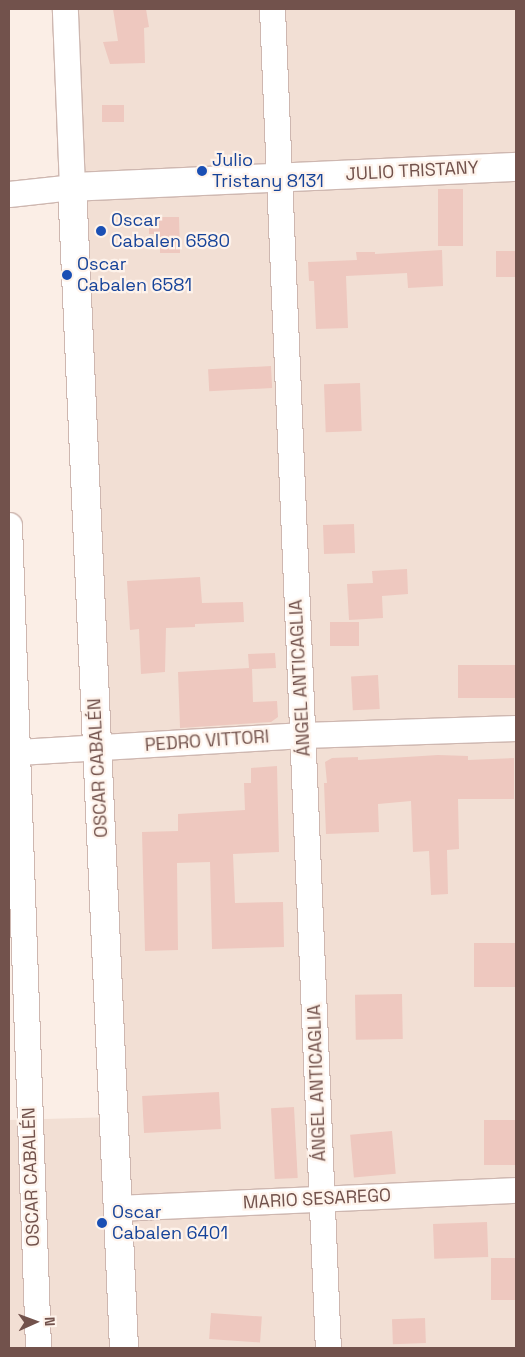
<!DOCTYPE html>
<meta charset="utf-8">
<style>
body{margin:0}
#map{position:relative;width:525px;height:1357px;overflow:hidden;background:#fbeee6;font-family:"Space Grotesk",sans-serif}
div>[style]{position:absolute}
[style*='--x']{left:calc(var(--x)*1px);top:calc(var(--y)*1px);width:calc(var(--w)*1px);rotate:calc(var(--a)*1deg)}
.residential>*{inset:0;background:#f2dfd4}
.building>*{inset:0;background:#eec8bf;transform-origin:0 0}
.roads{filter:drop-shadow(1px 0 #ceb7b0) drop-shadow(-1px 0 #ceb7b0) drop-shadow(0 1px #ceb7b0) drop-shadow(0 -1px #ceb7b0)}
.street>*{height:25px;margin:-12.5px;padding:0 12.5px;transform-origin:12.5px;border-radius:12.5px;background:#fff}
.secondary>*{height:28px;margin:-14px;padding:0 14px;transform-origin:14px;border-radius:14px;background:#fff}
.dots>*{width:14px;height:14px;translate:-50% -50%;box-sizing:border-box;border:2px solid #fef3eb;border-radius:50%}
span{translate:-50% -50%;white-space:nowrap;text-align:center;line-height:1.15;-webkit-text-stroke:4.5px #fef3eb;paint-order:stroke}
.transit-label{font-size:18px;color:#164399}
.left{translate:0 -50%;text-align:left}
.street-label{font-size:18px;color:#72524c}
.frame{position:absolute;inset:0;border:10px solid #72524c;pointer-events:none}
.north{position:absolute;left:10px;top:1297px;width:50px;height:50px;-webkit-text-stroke:4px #fef3eb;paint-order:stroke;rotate:88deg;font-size:14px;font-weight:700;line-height:20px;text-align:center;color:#72524c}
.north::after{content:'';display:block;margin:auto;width:18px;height:22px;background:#72524c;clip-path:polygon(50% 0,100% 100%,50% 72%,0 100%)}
</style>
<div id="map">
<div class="residential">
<i style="clip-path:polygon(67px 9px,516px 9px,516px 1348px,9px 1348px,9px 1120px,115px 1117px)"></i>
</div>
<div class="building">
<i style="clip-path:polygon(113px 9px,146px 9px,149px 27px,144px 28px,145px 63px,110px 64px,103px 42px,118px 41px)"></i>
<i style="left:102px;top:105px;width:22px;height:17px"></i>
<i style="left:438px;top:189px;width:25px;height:57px"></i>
<i style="clip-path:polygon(149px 217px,179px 217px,180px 253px,160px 253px,160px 234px,149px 234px)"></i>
<i style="clip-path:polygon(442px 250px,443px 286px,408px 288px,407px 273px,346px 276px,348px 328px,316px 329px,314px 281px,309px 281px,308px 262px,357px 260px,356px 252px,375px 252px,375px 254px)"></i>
<i style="left:496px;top:251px;width:20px;height:26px"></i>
<i style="left:271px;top:366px;width:22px;height:63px;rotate:87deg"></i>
<i style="left:360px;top:383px;width:48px;height:36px;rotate:88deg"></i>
<i style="left:354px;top:524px;width:29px;height:31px;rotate:88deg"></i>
<i style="clip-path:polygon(407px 569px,408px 594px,382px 596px,383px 618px,349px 620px,347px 584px,373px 583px,372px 571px)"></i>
<i style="clip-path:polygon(200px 577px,202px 603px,243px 602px,244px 622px,195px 624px,195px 627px,166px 628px,165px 672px,141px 674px,139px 629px,130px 630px,127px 581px)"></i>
<i style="left:330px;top:622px;width:29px;height:24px"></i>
<i style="clip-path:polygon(275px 653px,276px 668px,252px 669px,253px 702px,277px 701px,278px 717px,271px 722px,180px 728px,178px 672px,249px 668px,248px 654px)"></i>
<i style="left:516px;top:665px;width:33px;height:58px;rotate:90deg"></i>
<i style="left:378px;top:675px;width:34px;height:27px;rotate:87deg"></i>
<i style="clip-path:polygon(438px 755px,468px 756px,468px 760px,514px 758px,514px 799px,458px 799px,459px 849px,447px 850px,448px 894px,431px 895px,429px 851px,413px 852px,411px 801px,378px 804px,379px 832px,326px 834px,324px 783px,327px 783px,325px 762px,332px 758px,358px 757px,358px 760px)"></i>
<i style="clip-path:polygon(277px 766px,279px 852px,233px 854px,235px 903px,283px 902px,284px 947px,212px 949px,210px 862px,177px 863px,178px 950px,145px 951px,142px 832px,178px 831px,178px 814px,245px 810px,244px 783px,251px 783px,251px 768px)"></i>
<i style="left:474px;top:943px;width:42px;height:44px"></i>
<i style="left:402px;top:994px;width:45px;height:47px;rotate:89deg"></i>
<i style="left:219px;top:1092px;width:37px;height:77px;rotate:87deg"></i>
<i style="left:294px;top:1107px;width:71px;height:23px;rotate:87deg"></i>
<i style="left:516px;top:1120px;width:45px;height:32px;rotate:90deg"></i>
<i style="left:392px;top:1131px;width:43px;height:42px;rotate:85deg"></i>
<i style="left:487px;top:1222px;width:35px;height:54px;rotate:88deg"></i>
<i style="left:516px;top:1258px;width:42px;height:25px;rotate:90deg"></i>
<i style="left:211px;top:1313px;width:51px;height:26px;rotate:4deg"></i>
<i style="left:425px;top:1318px;width:25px;height:33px;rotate:88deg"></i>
</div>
<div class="roads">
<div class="street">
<i style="--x:272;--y:9;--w:1340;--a:87.61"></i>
<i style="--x:9;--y:194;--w:63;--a:-6.3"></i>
<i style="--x:72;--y:187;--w:178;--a:-92.3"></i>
<i style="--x:9;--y:525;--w:824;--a:87.98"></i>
<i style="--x:18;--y:752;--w:286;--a:-3.4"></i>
<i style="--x:303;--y:735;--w:213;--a:-1.9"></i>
<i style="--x:118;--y:1208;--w:398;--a:-2.6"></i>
</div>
<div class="secondary">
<i style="--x:124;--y:1348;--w:1162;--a:-92.56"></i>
<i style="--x:72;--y:187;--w:444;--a:-2.6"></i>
</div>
</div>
<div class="dots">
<i style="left:202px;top:171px;background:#1a4fb4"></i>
<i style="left:101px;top:231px;background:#1a4fb4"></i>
<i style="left:67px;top:275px;background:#1a4fb4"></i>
<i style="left:102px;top:1223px;background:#1a4fb4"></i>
</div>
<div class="transit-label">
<span class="left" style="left:212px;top:171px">Julio<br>Tristany 8131</span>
<span class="left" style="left:111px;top:231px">Oscar<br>Cabalen 6580</span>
<span class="left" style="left:77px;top:275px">Oscar<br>Cabalen 6581</span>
<span class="left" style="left:112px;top:1223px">Oscar<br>Cabalen 6401</span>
</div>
<div class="street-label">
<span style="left:412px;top:171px;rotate:-3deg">JULIO TRISTANY</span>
<span style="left:300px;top:678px;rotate:-93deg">ÁNGEL ANTICAGLIA</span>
<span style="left:207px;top:741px;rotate:-4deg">PEDRO VITTORI</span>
<span style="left:98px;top:768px;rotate:-93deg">OSCAR CABALÉN</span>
<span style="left:317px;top:1083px;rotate:-92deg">ÁNGEL ANTICAGLIA</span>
<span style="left:31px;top:1177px;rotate:-92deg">OSCAR CABALÉN</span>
<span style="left:317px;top:1199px;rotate:-3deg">MARIO SESAREGO</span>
</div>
<div class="frame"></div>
<div class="north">N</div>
</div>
